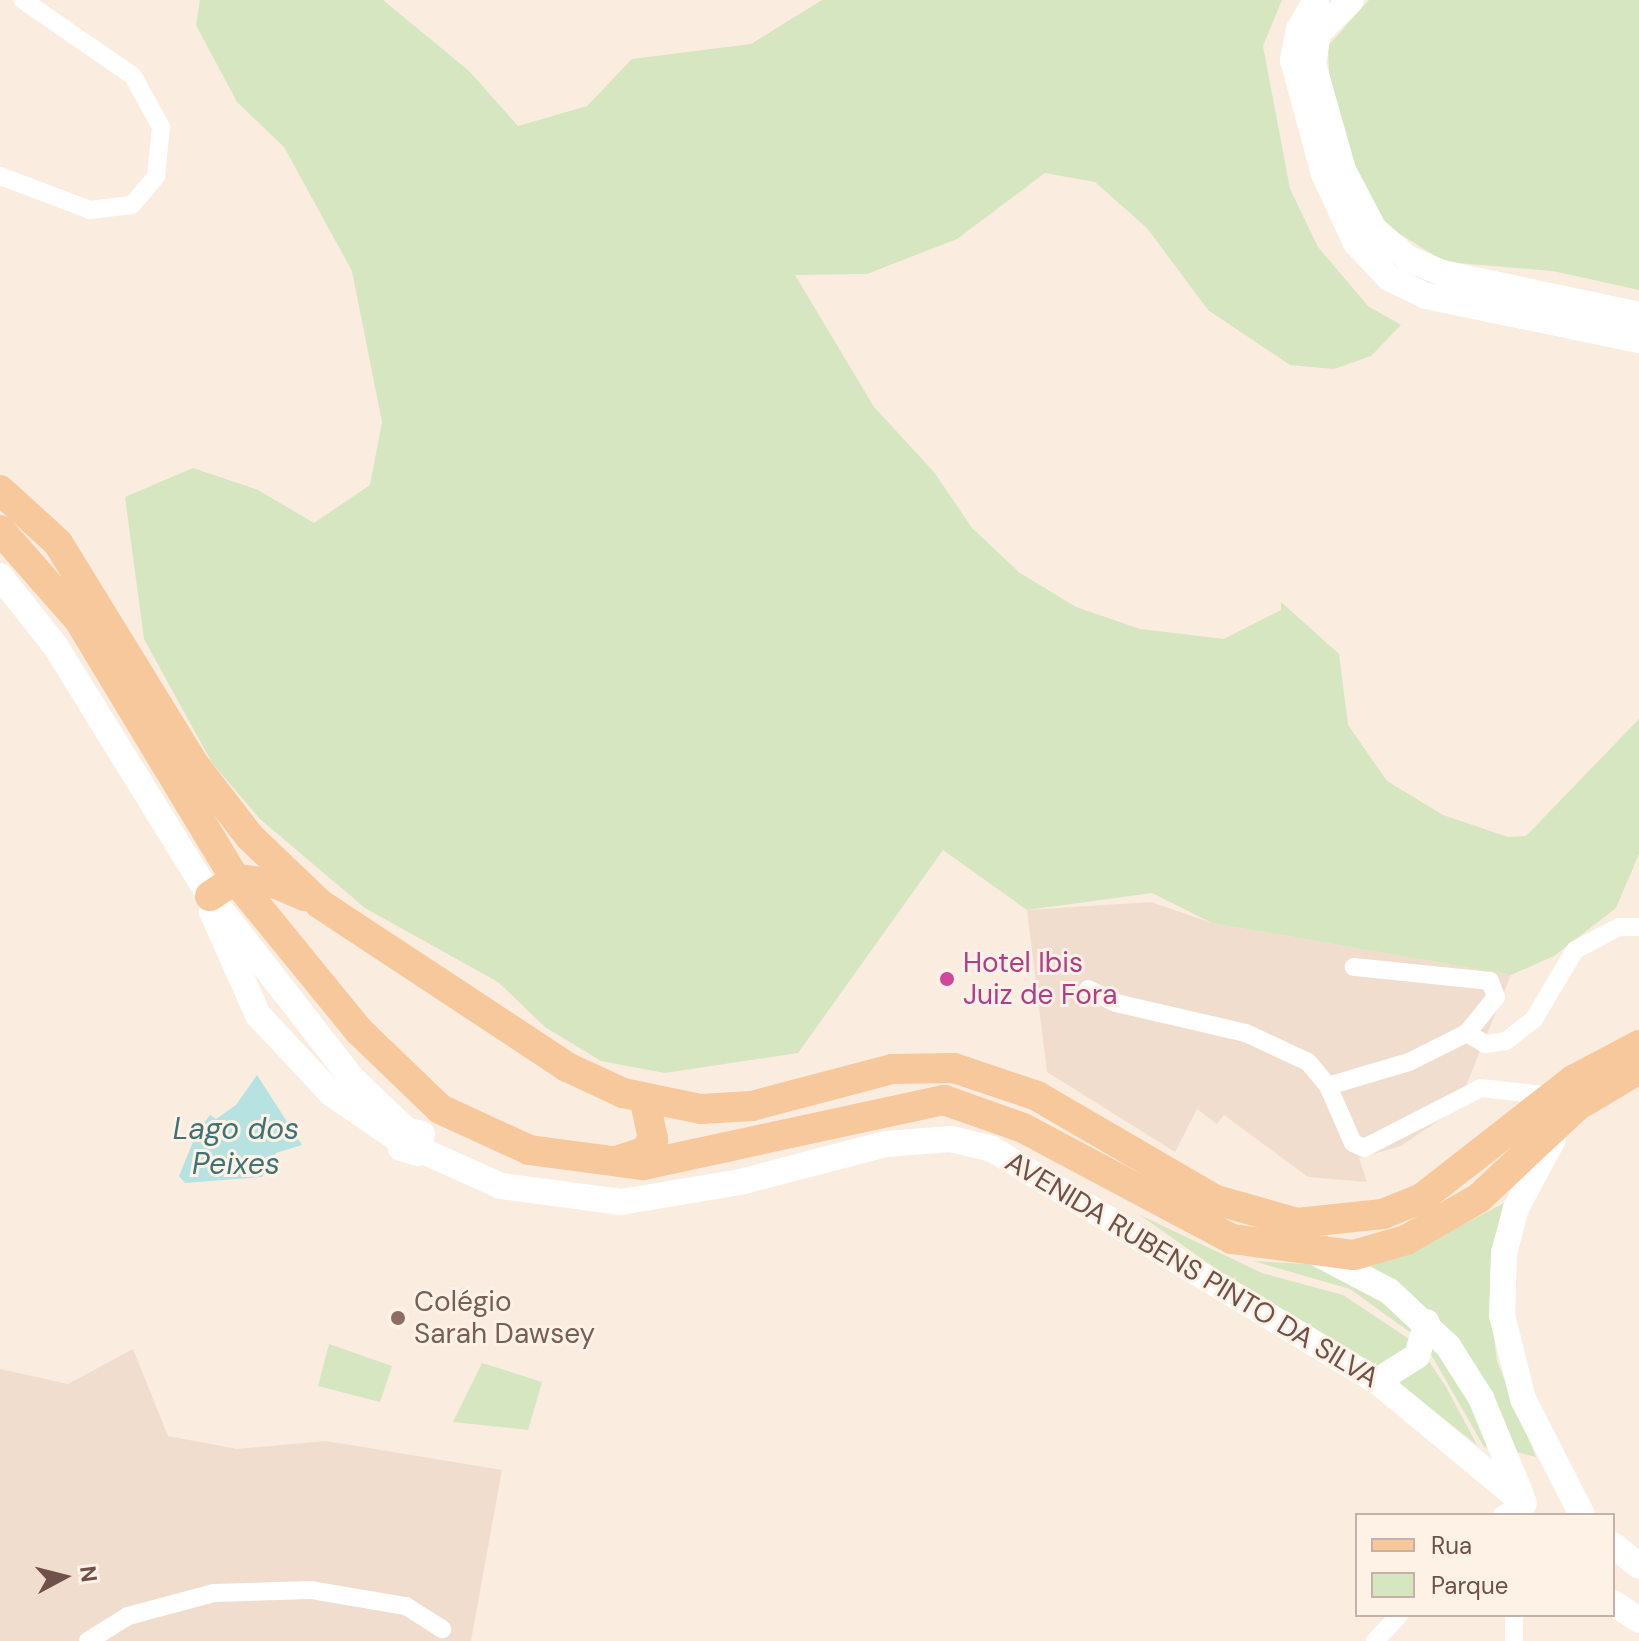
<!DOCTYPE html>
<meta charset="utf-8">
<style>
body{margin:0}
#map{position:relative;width:1639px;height:1641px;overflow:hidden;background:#faecdf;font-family:"DM Sans",sans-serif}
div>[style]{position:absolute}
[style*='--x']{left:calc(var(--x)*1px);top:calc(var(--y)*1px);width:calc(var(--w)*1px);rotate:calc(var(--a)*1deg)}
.residential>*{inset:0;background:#f1ddce}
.green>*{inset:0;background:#d5e6c0}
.water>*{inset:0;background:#b6e2e2}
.street>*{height:18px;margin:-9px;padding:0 9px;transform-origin:9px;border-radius:9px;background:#fff}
.secondary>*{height:26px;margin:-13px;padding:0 13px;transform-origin:13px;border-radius:13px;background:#fff}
.primary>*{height:30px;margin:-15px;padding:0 15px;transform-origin:15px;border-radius:15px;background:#f6c89b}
.dots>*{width:22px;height:22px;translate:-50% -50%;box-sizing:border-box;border:4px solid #fef1e5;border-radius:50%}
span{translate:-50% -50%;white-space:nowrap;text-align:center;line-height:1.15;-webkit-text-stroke:6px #fef1e5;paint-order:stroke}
.hotel-label{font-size:28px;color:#b23c85}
.left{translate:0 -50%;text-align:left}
.street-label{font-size:28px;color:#6f5149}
.education-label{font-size:28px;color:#785e54}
.water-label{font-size:30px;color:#3e7275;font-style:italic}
.legend{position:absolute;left:1355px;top:1513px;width:260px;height:104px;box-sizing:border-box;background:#fef1e5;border:2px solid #c5b1a7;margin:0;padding:10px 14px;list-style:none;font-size:24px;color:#6f5149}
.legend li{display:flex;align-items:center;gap:16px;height:40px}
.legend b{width:40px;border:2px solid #c5b1a7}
.north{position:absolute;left:24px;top:1537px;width:80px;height:80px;-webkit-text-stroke:6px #fef1e5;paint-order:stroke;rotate:83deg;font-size:22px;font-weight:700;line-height:32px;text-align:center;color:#6f5149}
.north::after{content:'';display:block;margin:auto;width:28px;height:36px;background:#6f5149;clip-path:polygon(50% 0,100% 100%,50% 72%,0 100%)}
</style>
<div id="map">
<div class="residential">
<i style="clip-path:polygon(1151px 902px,1212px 923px,1511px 975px,1457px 1108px,1401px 1146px,1359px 1158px,1367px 1182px,1308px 1177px,1224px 1115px,1217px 1124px,1197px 1109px,1175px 1152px,1047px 1072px,1027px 910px)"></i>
<i style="clip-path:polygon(133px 1349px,168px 1436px,237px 1449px,326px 1441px,502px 1470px,471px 1641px,0 1641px,0 1369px,68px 1384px)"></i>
</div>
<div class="green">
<i style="clip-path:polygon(200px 0,383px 0,469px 71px,518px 126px,587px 106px,632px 59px,751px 44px,822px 0,1282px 0,1263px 46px,1290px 189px,1318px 247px,1368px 306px,1401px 325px,1371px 356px,1334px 369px,1290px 365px,1208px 310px,1147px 228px,1095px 182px,1045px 173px,957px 239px,867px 274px,795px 275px,874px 407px,934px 472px,972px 528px,1020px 573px,1076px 607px,1140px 629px,1224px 639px,1281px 610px,1281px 602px,1339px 654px,1348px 725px,1387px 781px,1443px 815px,1508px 837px,1526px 836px,1639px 719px,1639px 854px,1616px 908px,1554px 956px,1511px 975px,1212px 923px,1152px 893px,1027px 910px,943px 850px,798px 1053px,665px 1073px,601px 1061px,545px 1027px,498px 982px,365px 908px,260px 819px,212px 763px,144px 639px,125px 497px,193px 468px,258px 490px,314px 523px,370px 485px,382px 422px,352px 271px,284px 147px,237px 102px,196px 25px)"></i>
<i style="clip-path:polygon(1369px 0,1639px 0,1639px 290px,1553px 271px,1445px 262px,1382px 223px,1349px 167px,1330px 97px,1328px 46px)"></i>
<i style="clip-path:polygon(1506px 1202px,1490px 1270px,1491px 1316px,1497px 1361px,1536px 1457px,1509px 1450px,1484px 1390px,1360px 1264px,1407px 1254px)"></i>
<i style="clip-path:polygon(1140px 1215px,1262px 1273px,1343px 1295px,1415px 1343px,1377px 1368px,1290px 1321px)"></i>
<i style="clip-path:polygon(1253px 1261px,1325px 1265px,1391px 1298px,1418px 1338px,1350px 1289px)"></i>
<i style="clip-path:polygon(329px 1344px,392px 1366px,380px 1402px,318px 1386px)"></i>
<i style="clip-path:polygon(1439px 1345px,1494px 1450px,1484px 1447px,1428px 1349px)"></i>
<i style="clip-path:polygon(1426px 1357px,1446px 1387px,1477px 1445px,1399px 1383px)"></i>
<i style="clip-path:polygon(482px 1363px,542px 1382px,528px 1430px,453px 1422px)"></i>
</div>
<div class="water">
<i style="clip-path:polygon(257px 1075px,302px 1145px,276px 1153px,262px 1177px,185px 1183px,179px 1176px,197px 1132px,210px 1115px,216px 1119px,236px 1105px)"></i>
</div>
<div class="street">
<i style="--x:0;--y:176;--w:96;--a:20.7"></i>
<i style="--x:90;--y:210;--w:42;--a:-6.8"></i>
<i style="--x:132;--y:205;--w:38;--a:-50"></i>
<i style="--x:156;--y:176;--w:49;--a:-84.2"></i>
<i style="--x:161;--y:127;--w:58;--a:-118.8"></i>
<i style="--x:133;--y:76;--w:134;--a:-145.4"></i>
<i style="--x:1088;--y:989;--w:31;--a:27"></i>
<i style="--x:1116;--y:1003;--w:133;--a:13"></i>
<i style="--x:1246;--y:1033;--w:68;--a:25.1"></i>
<i style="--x:1308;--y:1062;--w:31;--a:50"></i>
<i style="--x:1328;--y:1086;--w:84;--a:-16.5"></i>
<i style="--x:1409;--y:1062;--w:65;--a:-26.6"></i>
<i style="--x:1467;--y:1033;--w:46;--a:-51.1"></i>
<i style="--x:1496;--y:997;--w:17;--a:-111"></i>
<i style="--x:1490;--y:981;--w:137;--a:-174.1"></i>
<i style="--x:1467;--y:1033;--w:21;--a:31"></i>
<i style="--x:1485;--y:1044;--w:21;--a:-8"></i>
<i style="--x:1506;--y:1041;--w:36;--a:-38"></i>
<i style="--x:1534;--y:1019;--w:80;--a:-59.3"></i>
<i style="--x:1575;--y:950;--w:50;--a:-27.6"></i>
<i style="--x:1619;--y:927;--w:20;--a:0"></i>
<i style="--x:1328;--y:1086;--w:62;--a:66.3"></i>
<i style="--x:1353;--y:1143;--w:12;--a:24"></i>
<i style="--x:1364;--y:1148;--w:131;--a:-27.1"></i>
<i style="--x:1481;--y:1088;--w:72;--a:6.3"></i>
<i style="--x:1502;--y:1515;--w:25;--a:-29"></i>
<i style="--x:88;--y:1641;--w:47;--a:-32"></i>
<i style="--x:128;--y:1616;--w:89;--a:-15"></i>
<i style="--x:214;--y:1593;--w:97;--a:-1.8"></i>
<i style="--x:311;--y:1590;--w:96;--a:9.6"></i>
<i style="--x:406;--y:1606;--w:43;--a:32.6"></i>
<i style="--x:1375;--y:1641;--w:35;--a:-47"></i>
<i style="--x:1514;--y:1641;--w:26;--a:-90"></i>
</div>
<div class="secondary">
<i style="--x:1316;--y:0;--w:34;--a:120"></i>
<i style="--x:1299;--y:29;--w:32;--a:101"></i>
<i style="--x:1293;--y:60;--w:118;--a:74.8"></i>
<i style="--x:1324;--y:174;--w:76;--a:65.1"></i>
<i style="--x:1356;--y:243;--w:48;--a:46.7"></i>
<i style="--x:1389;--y:278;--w:41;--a:25.9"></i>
<i style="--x:1426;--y:296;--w:217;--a:11.7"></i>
<i style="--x:1351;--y:0;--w:47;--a:135"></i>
<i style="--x:1318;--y:33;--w:31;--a:99"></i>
<i style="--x:1313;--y:64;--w:110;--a:74.2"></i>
<i style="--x:1343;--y:170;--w:67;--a:62.3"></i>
<i style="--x:1374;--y:229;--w:44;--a:41.3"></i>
<i style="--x:1407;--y:258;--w:38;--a:23"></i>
<i style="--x:1442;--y:273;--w:201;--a:12"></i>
<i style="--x:0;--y:576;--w:90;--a:51.7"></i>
<i style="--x:56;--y:647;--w:293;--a:58.3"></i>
<i style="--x:210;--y:896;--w:228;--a:52.1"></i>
<i style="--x:350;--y:1076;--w:78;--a:44"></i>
<i style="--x:406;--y:1130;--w:16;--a:14"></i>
<i style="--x:422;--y:1134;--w:19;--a:102"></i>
<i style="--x:418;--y:1153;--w:18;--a:-164"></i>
<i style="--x:401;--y:1148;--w:19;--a:-74"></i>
<i style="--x:212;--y:912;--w:113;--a:65.9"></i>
<i style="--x:258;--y:1015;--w:108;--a:46.9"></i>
<i style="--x:332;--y:1094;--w:81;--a:34.5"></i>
<i style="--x:1553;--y:1139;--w:78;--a:118.2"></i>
<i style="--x:1516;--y:1208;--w:47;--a:104.9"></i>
<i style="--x:1504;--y:1253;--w:62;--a:91.8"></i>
<i style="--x:1502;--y:1315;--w:87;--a:76"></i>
<i style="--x:1523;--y:1399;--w:130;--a:63"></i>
<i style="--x:421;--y:1150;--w:88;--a:24.2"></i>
<i style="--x:501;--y:1186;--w:121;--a:7.6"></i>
<i style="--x:621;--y:1202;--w:121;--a:-9.5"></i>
<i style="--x:740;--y:1182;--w:151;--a:-14.6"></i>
<i style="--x:886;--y:1144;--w:65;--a:-4.4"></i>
<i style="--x:951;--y:1139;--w:42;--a:13.7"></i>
<i style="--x:992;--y:1149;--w:449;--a:31.1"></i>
<i style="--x:1377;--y:1381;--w:191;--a:39.7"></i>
<i style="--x:1320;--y:1255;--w:78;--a:27.6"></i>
<i style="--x:1389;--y:1291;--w:81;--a:43"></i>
<i style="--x:1448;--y:1346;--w:62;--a:57.6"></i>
<i style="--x:1481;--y:1398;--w:105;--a:67.6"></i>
<i style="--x:1377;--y:1381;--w:47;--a:-32"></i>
<i style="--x:1417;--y:1356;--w:35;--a:-74"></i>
<i style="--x:1613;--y:1545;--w:33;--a:39"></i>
<i style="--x:1613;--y:1603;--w:31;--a:33"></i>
</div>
<div class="primary">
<i style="--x:0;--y:490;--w:79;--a:42.4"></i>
<i style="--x:58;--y:543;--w:263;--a:58.4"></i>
<i style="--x:196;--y:767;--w:88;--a:52.4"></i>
<i style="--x:250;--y:837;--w:97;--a:43.7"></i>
<i style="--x:320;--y:904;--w:296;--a:33.4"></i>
<i style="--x:567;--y:1067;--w:62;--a:24.9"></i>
<i style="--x:623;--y:1093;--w:80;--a:11.6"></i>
<i style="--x:701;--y:1109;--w:51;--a:-3.4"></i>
<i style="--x:752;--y:1106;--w:145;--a:-14.8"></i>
<i style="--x:892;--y:1069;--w:62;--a:-0.9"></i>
<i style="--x:954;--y:1068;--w:88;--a:18.6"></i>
<i style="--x:1037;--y:1096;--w:207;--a:30.2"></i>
<i style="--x:1216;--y:1200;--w:84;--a:15.9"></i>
<i style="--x:1297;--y:1223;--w:86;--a:-6"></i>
<i style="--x:1383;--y:1214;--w:42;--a:-22.3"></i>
<i style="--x:1422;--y:1198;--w:192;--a:-38"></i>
<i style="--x:1573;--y:1080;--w:75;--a:-27.9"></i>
<i style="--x:0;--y:530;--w:120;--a:48.7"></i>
<i style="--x:79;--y:620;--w:302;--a:58.9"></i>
<i style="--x:235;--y:879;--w:196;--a:50.8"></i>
<i style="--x:359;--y:1031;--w:112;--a:43.9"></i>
<i style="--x:440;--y:1109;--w:98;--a:24.7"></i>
<i style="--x:529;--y:1150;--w:115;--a:7.5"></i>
<i style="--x:643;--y:1165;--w:308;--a:-12.2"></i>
<i style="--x:944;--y:1100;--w:84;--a:19.5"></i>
<i style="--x:1023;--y:1128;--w:237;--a:28"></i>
<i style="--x:1232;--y:1239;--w:123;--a:7.5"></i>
<i style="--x:1354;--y:1255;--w:54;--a:-16.1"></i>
<i style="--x:1406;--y:1240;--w:84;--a:-29.9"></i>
<i style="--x:1479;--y:1198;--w:134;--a:-43.2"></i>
<i style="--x:1577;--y:1106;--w:72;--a:-30.8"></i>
<i style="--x:210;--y:896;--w:30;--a:-34"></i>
<i style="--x:235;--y:879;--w:39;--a:6"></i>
<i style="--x:274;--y:883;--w:33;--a:23"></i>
<i style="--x:616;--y:1161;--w:29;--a:-18"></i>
<i style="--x:644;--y:1152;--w:16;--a:-55"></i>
<i style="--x:653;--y:1139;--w:39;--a:-102"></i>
</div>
<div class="dots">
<i style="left:947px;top:979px;background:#d1479c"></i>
<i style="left:398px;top:1318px;background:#8d6e63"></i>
</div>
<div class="hotel-label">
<span class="left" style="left:963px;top:979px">Hotel Ibis<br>Juiz de Fora</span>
</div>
<div class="street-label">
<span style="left:1192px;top:1270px;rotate:31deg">AVENIDA RUBENS PINTO DA SILVA</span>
</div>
<div class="education-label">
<span class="left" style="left:414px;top:1318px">Colégio<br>Sarah Dawsey</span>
</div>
<div class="water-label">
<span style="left:236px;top:1146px">Lago dos<br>Peixes</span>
</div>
<ul class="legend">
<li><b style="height:10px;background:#f6c89b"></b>Rua</li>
<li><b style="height:22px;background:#d5e6c0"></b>Parque</li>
</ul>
<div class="north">N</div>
</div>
